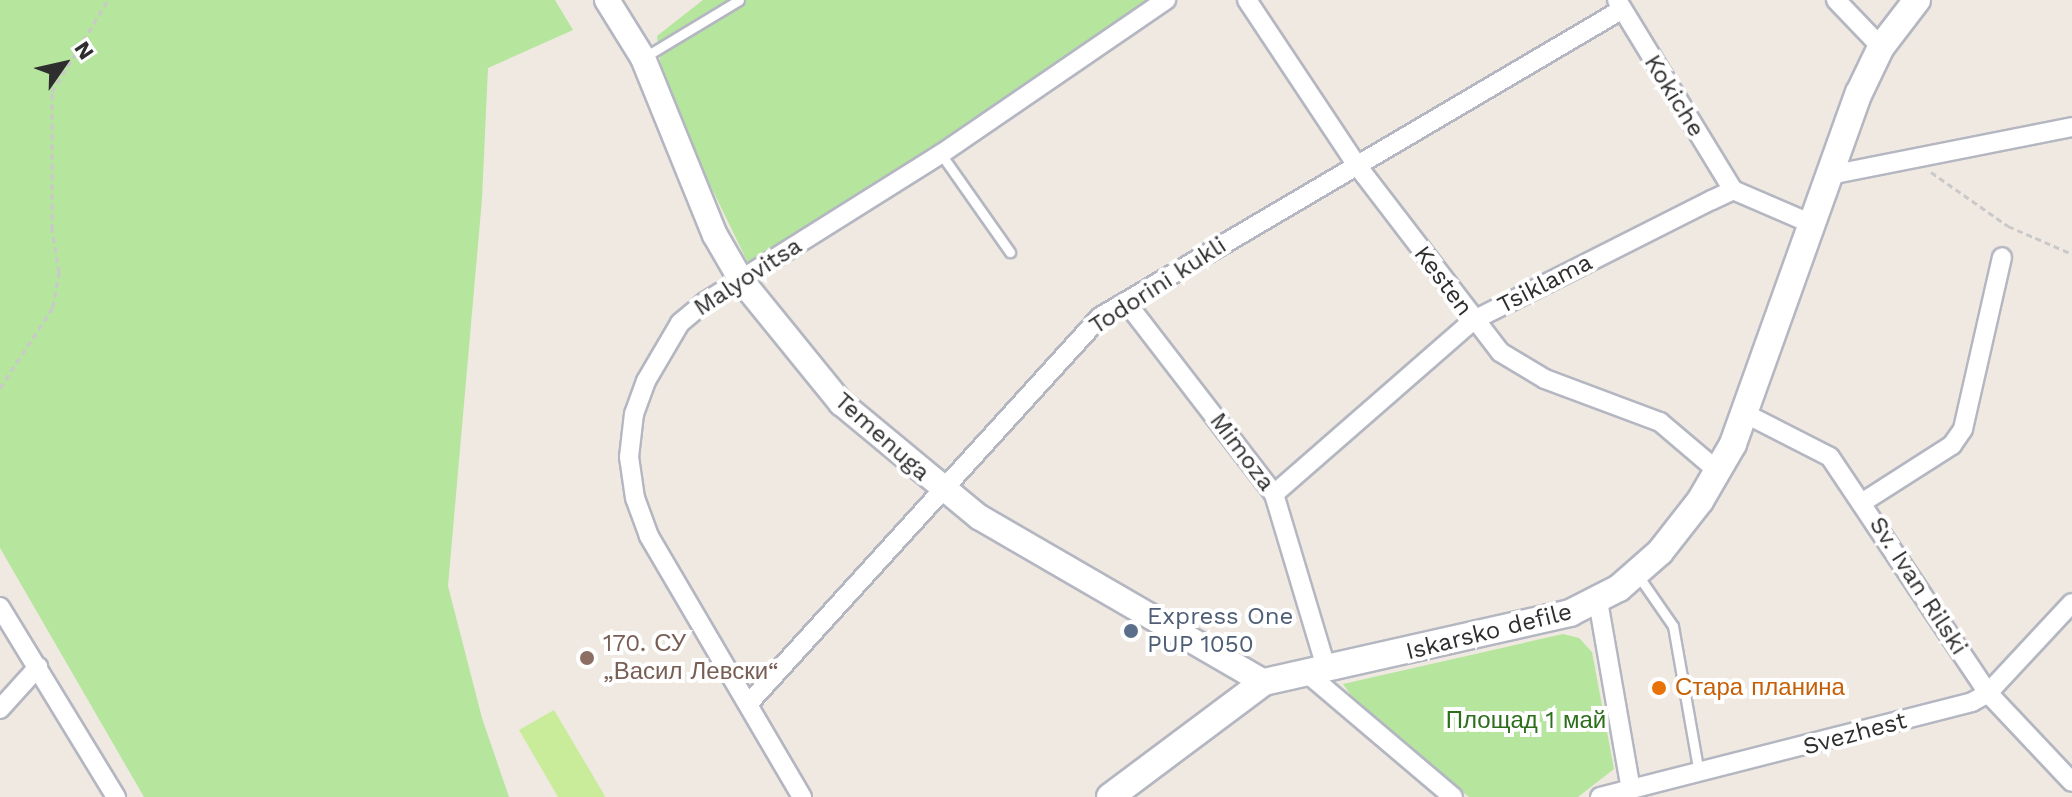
<!DOCTYPE html>
<meta charset="utf-8">
<style>
body{margin:0}
#map{position:relative;width:2072px;height:797px;overflow:hidden;background:#efe9e1;font-family:"Work Sans",sans-serif}
div>[style]{position:absolute}
[style*='--x']{left:calc(var(--x)*1px);top:calc(var(--y)*1px);width:calc(var(--w)*1px);rotate:calc(var(--a)*1deg)}
.green>*{inset:0;background:#b6e59e}
.pitch>*{inset:0;background:#c9ec9a}
.path>*{height:3px;margin-top:-1.5px;transform-origin:0;background:repeating-linear-gradient(90deg,#c9c9c9 0 6px,transparent 0 10px)}
.roads{filter:drop-shadow(2px 0 #b4b7c1) drop-shadow(-2px 0 #b4b7c1) drop-shadow(0 2px #b4b7c1) drop-shadow(0 -2px #b4b7c1)}
.service>*{height:9px;margin:-4.5px;padding:0 4.5px;transform-origin:4.5px;border-radius:4.5px;background:#fff}
.minor>*{height:18px;margin:-9px;padding:0 9px;transform-origin:9px;border-radius:9px;background:#fff}
.tertiary>*{height:24px;margin:-12px;padding:0 12px;transform-origin:12px;border-radius:12px;background:#fff}
.secondary>*{height:26px;margin:-13px;padding:0 13px;transform-origin:13px;border-radius:13px;background:#fff}
.dots>*{width:22px;height:22px;translate:-50% -50%;box-sizing:border-box;border:4px solid #fff;border-radius:50%}
span{translate:-50% -50%;white-space:nowrap;text-align:center;line-height:1.15;-webkit-text-stroke:8px #fff;paint-order:stroke}
.street-label{font-size:24px;color:#2e2e2e}
.service-label{font-size:24px;color:#4e5e75}
.left{translate:0 -50%;text-align:left}
.education-label{font-size:24px;color:#785e54}
.food-label{font-size:24px;color:#c56008}
.park-label{font-size:24px;color:#2c6e1b}
.north{position:absolute;left:24px;top:24px;width:80px;height:80px;-webkit-text-stroke:6px #fff;paint-order:stroke;rotate:56deg;font-size:22px;font-weight:700;line-height:32px;text-align:center;color:#2e2e2e}
.north::after{content:'';display:block;margin:auto;width:28px;height:36px;background:#2e2e2e;clip-path:polygon(50% 0,100% 100%,50% 72%,0 100%)}
</style>
<div id="map">
<div class="green">
<i style="clip-path:polygon(0 0,555px 0,573px 30px,488px 68px,482px 199px,448px 586px,482px 718px,509px 797px,144px 797px,0 548px)"></i>
<i style="clip-path:polygon(703px 0,1158px 0,750px 267px,664px 90px,657px 36px)"></i>
<i style="clip-path:polygon(1563px 634px,1579px 638px,1592px 652px,1614px 769px,1578px 797px,1469px 797px,1357px 704px,1343px 684px)"></i>
</div>
<div class="pitch">
<i style="clip-path:polygon(554px 710px,605px 796px,604px 797px,558px 797px,519px 730px)"></i>
</div>
<div class="path">
<i style="--x:1931;--y:172;--w:94;--a:35"></i>
<i style="--x:2008;--y:226;--w:70;--a:23.6"></i>
<i style="--x:0;--y:388;--w:97;--a:-56.8"></i>
<i style="--x:53;--y:307;--w:36;--a:-80"></i>
<i style="--x:59;--y:272;--w:44;--a:-99.2"></i>
<i style="--x:52;--y:229;--w:137;--a:-90"></i>
<i style="--x:52;--y:92;--w:108;--a:-58.7"></i>
</div>
<div class="roads">
<div class="service">
<i style="--x:643;--y:58;--w:112;--a:-31.1"></i>
<i style="--x:941;--y:154;--w:120;--a:54.9"></i>
<i style="--x:1637;--y:574;--w:63;--a:55.3"></i>
<i style="--x:1673;--y:626;--w:149;--a:80"></i>
</div>
<div class="minor">
<i style="--x:1247;--y:0;--w:197;--a:56.4"></i>
<i style="--x:1356;--y:164;--w:237;--a:52.5"></i>
<i style="--x:1500;--y:352;--w:52;--a:31"></i>
<i style="--x:1545;--y:379;--w:123;--a:20.5"></i>
<i style="--x:1660;--y:422;--w:77;--a:40.3"></i>
<i style="--x:1617;--y:0;--w:223;--a:58.6"></i>
<i style="--x:1836;--y:0;--w:65;--a:46.2"></i>
<i style="--x:1830;--y:175;--w:247;--a:-11.2"></i>
<i style="--x:1126;--y:302;--w:242;--a:52.4"></i>
<i style="--x:1274;--y:494;--w:185;--a:73.3"></i>
<i style="--x:1746;--y:414;--w:94;--a:27.1"></i>
<i style="--x:1830;--y:457;--w:284;--a:56.2"></i>
<i style="--x:1988;--y:693;--w:122;--a:46.7"></i>
<i style="--x:1274;--y:494;--w:263;--a:-41.1"></i>
<i style="--x:1472;--y:321;--w:269;--a:-26.8"></i>
<i style="--x:1712;--y:200;--w:23;--a:-25"></i>
<i style="--x:1733;--y:190;--w:86;--a:23.3"></i>
<i style="--x:1863;--y:502;--w:106;--a:-32.6"></i>
<i style="--x:1952;--y:445;--w:19;--a:-55"></i>
<i style="--x:1963;--y:429;--w:176;--a:-77.2"></i>
<i style="--x:1598;--y:601;--w:192;--a:80.1"></i>
<i style="--x:0;--y:607;--w:223;--a:58.6"></i>
<i style="--x:1308;--y:674;--w:190;--a:40.3"></i>
<i style="--x:748;--y:704;--w:523;--a:-47.71"></i>
<i style="--x:1100;--y:317;--w:605;--a:-30.51"></i>
<i style="--x:0;--y:709;--w:57;--a:-47.9"></i>
<i style="--x:802;--y:797;--w:303;--a:-120.4"></i>
<i style="--x:649;--y:536;--w:40;--a:-110.2"></i>
<i style="--x:635;--y:498;--w:41;--a:-98.3"></i>
<i style="--x:629;--y:457;--w:43;--a:-83.4"></i>
<i style="--x:634;--y:414;--w:35;--a:-70"></i>
<i style="--x:646;--y:381;--w:67;--a:-59.6"></i>
<i style="--x:680;--y:323;--w:33;--a:-40"></i>
<i style="--x:705;--y:302;--w:279;--a:-32.1"></i>
<i style="--x:941;--y:154;--w:273;--a:-34.4"></i>
<i style="--x:1600;--y:797;--w:384;--a:-14.3"></i>
<i style="--x:1972;--y:702;--w:18;--a:-29"></i>
<i style="--x:1988;--y:693;--w:123;--a:-47"></i>
</div>
<div class="tertiary">
<i style="--x:607;--y:0;--w:68;--a:58.2"></i>
<i style="--x:643;--y:58;--w:191;--a:67.9"></i>
<i style="--x:715;--y:235;--w:52;--a:60"></i>
<i style="--x:741;--y:280;--w:159;--a:50.9"></i>
<i style="--x:841;--y:403;--w:179;--a:39.6"></i>
<i style="--x:979;--y:517;--w:329;--a:30.1"></i>
</div>
<div class="secondary">
<i style="--x:1110;--y:797;--w:192;--a:-36.8"></i>
<i style="--x:1264;--y:682;--w:314;--a:-12.7"></i>
<i style="--x:1570;--y:613;--w:55;--a:-27"></i>
<i style="--x:1619;--y:588;--w:55;--a:-41.3"></i>
<i style="--x:1660;--y:552;--w:65;--a:-51.9"></i>
<i style="--x:1700;--y:501;--w:66;--a:-59.9"></i>
<i style="--x:1733;--y:444;--w:373;--a:-70.3"></i>
<i style="--x:1859;--y:93;--w:51;--a:-64.4"></i>
<i style="--x:1881;--y:47;--w:59;--a:-52.5"></i>
</div>
</div>
<div class="dots">
<i style="left:1131px;top:631px;background:#5c6f8a"></i>
<i style="left:587px;top:658px;background:#8d6e63"></i>
<i style="left:1659px;top:688px;background:#e8710a"></i>
</div>
<div class="street-label">
<span style="left:1674px;top:96px;rotate:58deg">Kokiche</span>
<span style="left:748px;top:277px;rotate:-33deg">Malyovitsa</span>
<span style="left:1443px;top:281px;rotate:53deg">Kesten</span>
<span style="left:1545px;top:284px;rotate:-27deg">Tsiklama</span>
<span style="left:1158px;top:286px;rotate:-33deg">Todorini kukli</span>
<span style="left:882px;top:437px;rotate:42deg">Temenuga</span>
<span style="left:1242px;top:452px;rotate:53deg">Mimoza</span>
<span style="left:1918px;top:586px;rotate:57deg">Sv. Ivan Rilski</span>
<span style="left:1489px;top:632px;rotate:-14deg">Iskarsko defile</span>
<span style="left:1855px;top:734px;rotate:-15deg">Svezhest</span>
</div>
<div class="service-label">
<span class="left" style="left:1147px;top:631px">Express One<br>PUP 1050</span>
</div>
<div class="education-label">
<span class="left" style="left:603px;top:658px">170. СУ<br>„Васил Левски“</span>
</div>
<div class="food-label">
<span class="left" style="left:1675px;top:688px">Стара планина</span>
</div>
<div class="park-label">
<span style="left:1526px;top:721px">Площад 1 май</span>
</div>
<div class="north">N</div>
</div>
